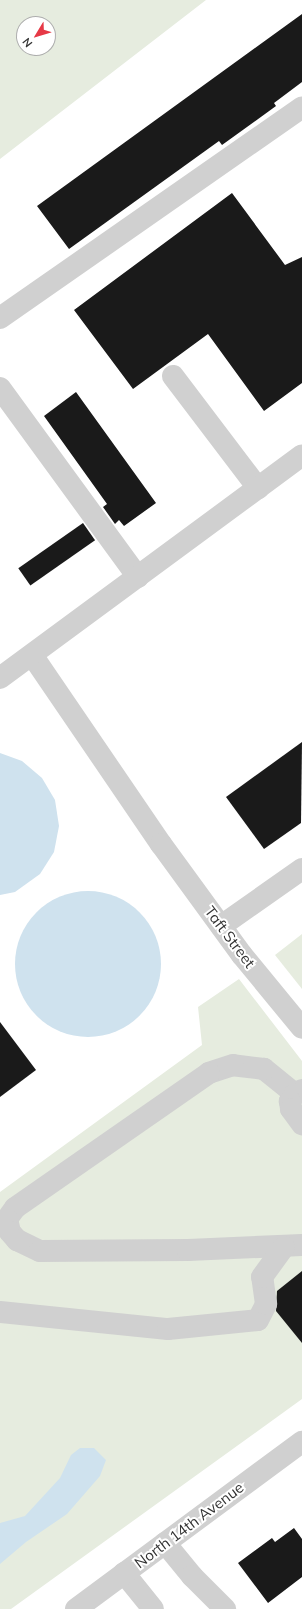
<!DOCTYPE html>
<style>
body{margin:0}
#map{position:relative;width:302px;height:1609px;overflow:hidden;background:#fff;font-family:Mulish,sans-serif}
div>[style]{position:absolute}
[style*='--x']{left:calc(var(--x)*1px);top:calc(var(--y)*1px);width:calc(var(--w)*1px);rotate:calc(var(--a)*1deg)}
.green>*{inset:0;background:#e6ecdf}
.water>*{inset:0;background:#cfe2ee}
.round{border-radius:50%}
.building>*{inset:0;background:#1a1a1a;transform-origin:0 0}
.minor>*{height:22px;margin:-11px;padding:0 11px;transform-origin:11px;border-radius:11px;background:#d0d0d0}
span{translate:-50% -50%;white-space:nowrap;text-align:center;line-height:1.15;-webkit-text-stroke:4px #fff;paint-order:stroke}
.street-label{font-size:15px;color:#333}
.north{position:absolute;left:16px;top:16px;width:40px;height:40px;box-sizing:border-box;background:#fff;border:1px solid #adadad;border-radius:50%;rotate:232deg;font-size:11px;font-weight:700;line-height:16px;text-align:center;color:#333}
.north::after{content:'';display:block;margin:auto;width:14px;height:18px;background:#e63946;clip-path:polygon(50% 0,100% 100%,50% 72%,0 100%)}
</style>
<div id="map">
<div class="green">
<i style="clip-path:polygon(evenodd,0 0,206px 0,0 159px,0 0,24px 24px,48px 24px,48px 48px,24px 48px,24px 24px)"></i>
<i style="clip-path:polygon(302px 934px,302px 989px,275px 955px)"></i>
<i style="clip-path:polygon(239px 979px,302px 1061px,302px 1399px,11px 1609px,0 1609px,0 1192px,202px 1045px,198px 1007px)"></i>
</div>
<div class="water">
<i style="clip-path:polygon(0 753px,22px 761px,42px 778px,55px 800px,59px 826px,54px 852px,40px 874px,15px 892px,0 895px)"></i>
<i class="round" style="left:15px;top:891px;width:146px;height:146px"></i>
<i style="clip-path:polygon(80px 1448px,94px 1448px,106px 1460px,100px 1476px,67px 1514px,26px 1542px,0 1564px,0 1523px,25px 1516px,60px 1478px,71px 1455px)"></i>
</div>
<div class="building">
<i style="clip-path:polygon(302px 14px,302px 82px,274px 103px,276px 106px,222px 145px,219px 141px,69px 249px,37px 206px)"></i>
<i style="clip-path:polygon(232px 193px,285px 265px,302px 257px,302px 383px,264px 411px,208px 334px,133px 389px,74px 310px)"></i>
<i style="clip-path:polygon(76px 392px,156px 503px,124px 526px,119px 520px,115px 524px,103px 507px,107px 504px,44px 416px)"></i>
<i style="left:83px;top:523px;width:21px;height:79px;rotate:55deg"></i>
<i style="clip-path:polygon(302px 742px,301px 823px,264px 849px,226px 797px)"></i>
<i style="clip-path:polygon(0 1022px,36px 1070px,0 1097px)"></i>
<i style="clip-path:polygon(302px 1271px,302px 1343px,276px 1311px,277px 1291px)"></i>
<i style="clip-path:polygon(294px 1528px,302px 1539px,302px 1577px,268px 1603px,238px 1563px,272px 1538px,275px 1542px)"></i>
</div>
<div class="minor">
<i style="--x:0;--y:318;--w:368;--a:-34.9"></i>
<i style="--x:173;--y:376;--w:141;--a:52.8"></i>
<i style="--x:0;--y:388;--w:234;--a:53.9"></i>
<i style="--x:32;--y:655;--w:229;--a:55.7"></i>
<i style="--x:161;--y:844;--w:137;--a:53.9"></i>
<i style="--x:242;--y:955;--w:94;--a:50.6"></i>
<i style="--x:0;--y:678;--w:375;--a:-36.4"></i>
<i style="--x:221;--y:926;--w:99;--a:-35.1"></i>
<i style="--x:302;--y:1090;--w:8;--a:150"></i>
<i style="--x:295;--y:1094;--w:40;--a:-141"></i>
<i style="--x:264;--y:1069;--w:31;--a:-173"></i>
<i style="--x:233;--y:1065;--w:25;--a:162"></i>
<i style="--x:209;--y:1073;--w:236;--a:145.2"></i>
<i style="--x:15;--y:1208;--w:14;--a:126"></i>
<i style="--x:7;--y:1219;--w:13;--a:77"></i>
<i style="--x:10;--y:1232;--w:11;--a:49"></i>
<i style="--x:17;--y:1240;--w:25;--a:26"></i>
<i style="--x:40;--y:1251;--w:148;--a:-0.4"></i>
<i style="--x:188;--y:1250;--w:114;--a:-2.5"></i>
<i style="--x:295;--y:1094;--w:9;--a:126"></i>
<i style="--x:290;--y:1101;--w:8;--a:83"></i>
<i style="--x:291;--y:1109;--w:19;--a:54"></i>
<i style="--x:0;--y:1312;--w:169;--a:5.8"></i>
<i style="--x:168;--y:1329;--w:90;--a:-5.7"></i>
<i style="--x:258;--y:1320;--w:18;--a:-63"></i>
<i style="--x:266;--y:1304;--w:27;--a:-98"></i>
<i style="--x:262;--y:1277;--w:37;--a:-54"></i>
<i style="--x:165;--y:1543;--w:43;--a:50.7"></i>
<i style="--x:192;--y:1576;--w:47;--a:45"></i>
<i style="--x:124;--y:1573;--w:46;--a:51.1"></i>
<i style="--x:76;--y:1609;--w:281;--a:-36.5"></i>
</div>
<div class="street-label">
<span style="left:230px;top:937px;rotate:53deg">Taft Street</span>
<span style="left:189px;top:1525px;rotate:-37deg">North 14th Avenue</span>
</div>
<div class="north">N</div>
</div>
